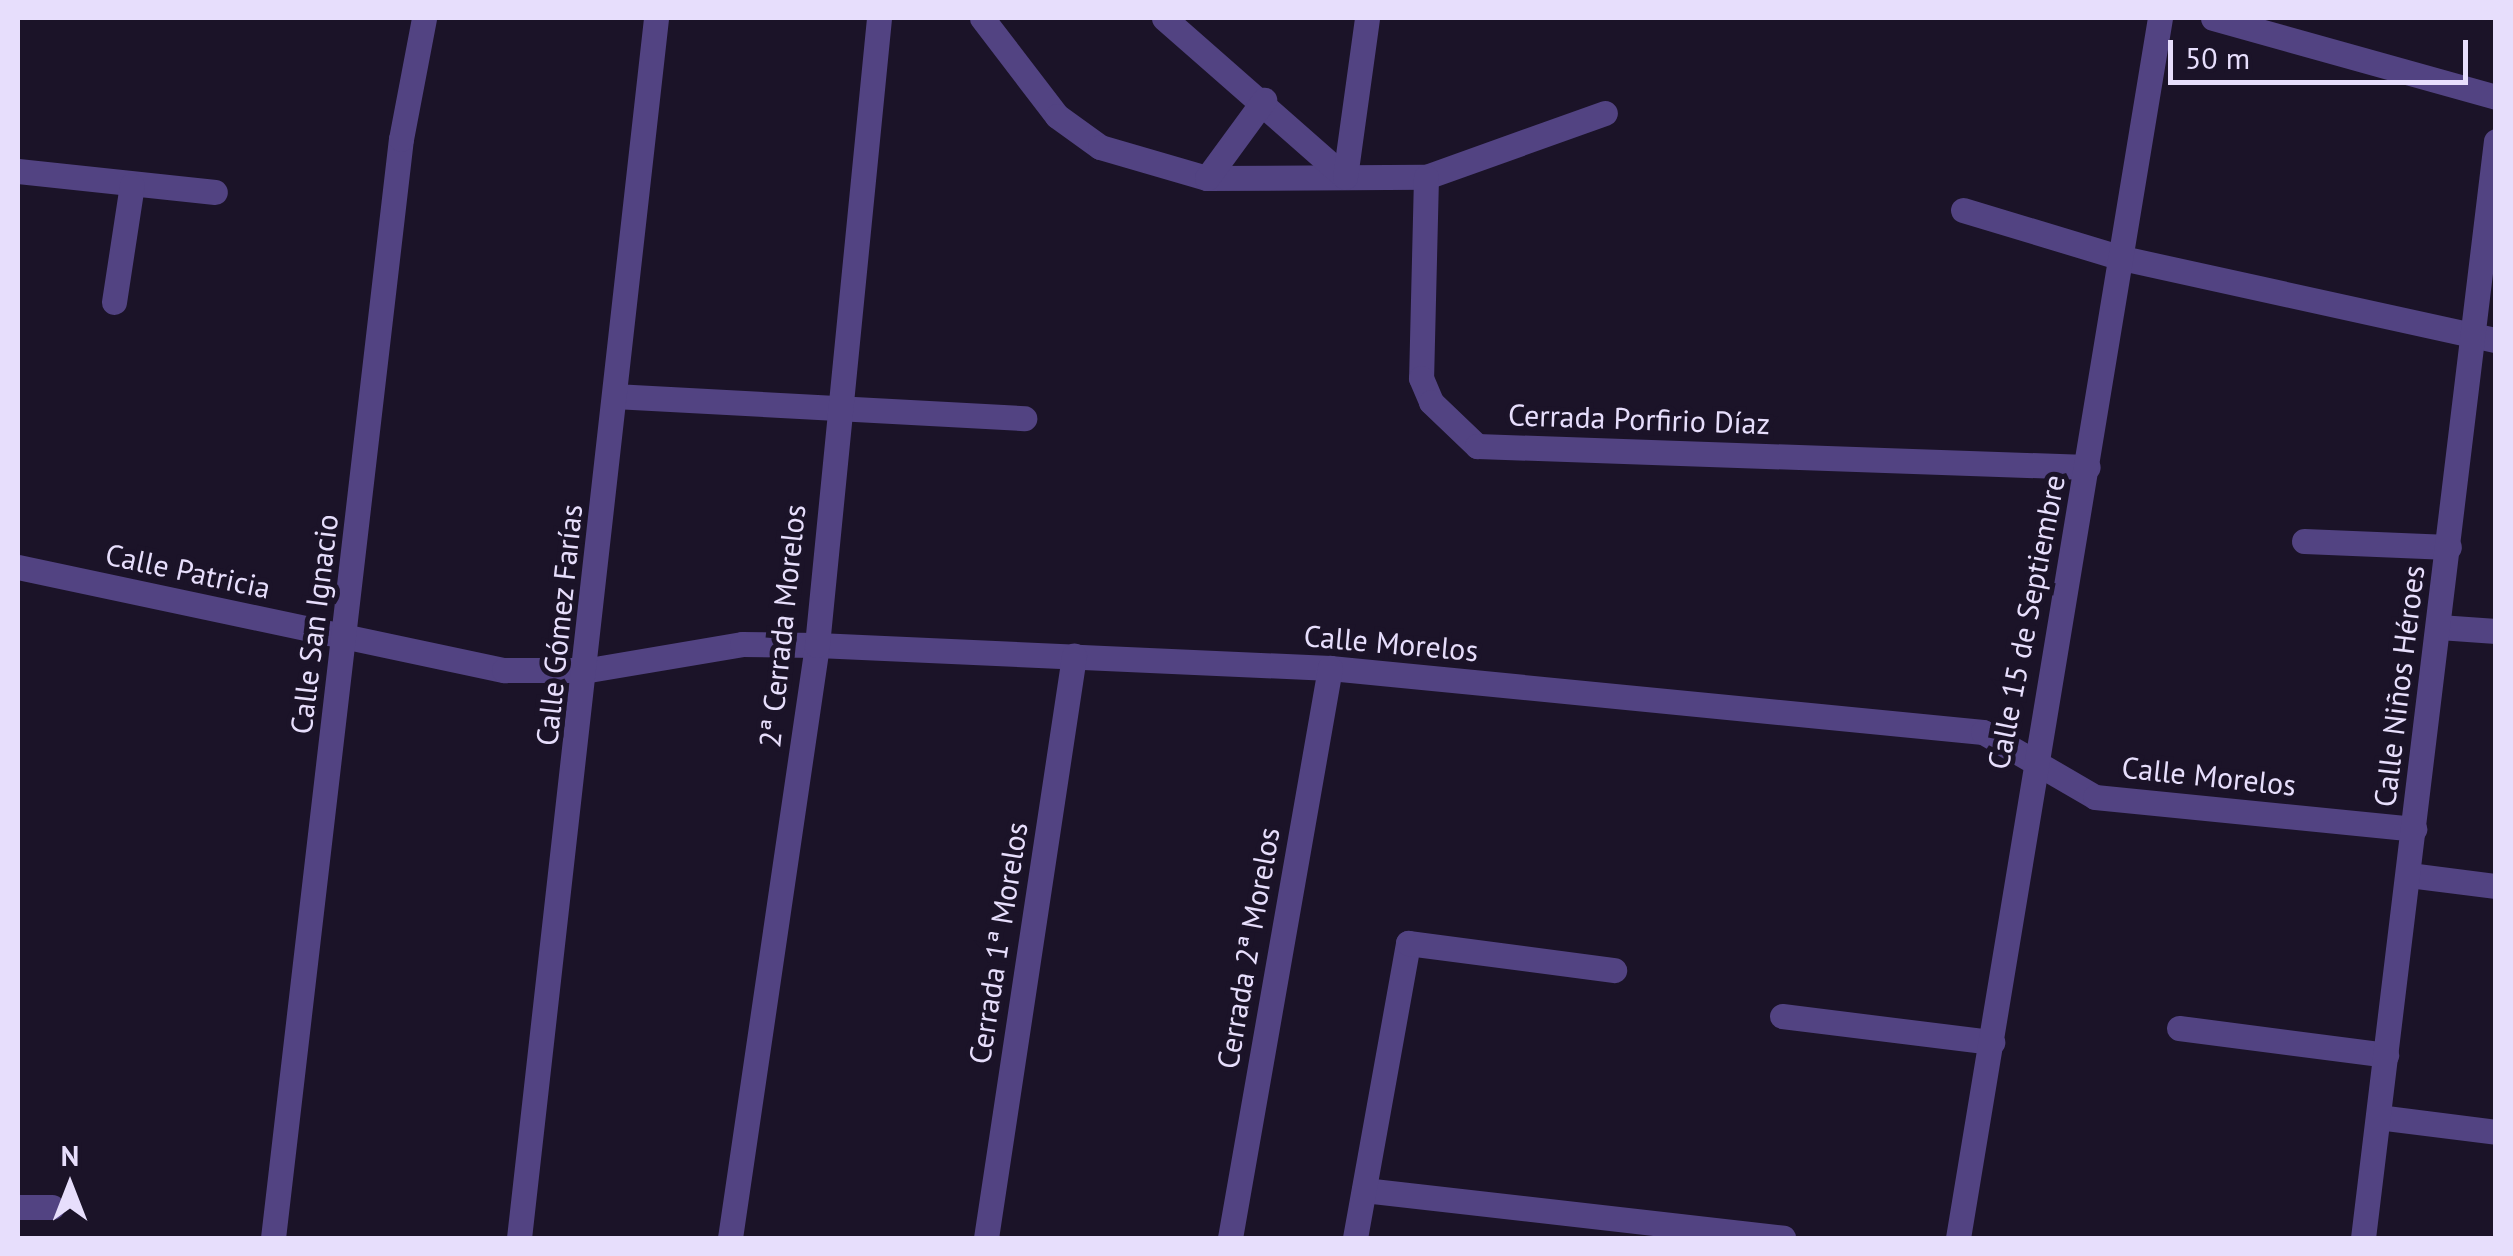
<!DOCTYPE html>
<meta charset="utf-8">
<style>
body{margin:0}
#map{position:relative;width:2513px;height:1256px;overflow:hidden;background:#1b1328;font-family:"PT Sans",sans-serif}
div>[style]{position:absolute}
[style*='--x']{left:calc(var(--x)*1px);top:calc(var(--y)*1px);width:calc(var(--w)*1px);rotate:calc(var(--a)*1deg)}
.minor>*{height:25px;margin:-12.5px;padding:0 12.5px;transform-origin:12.5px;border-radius:12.5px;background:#524382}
span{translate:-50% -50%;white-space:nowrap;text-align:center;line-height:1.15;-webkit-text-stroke:10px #1b1328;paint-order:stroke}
.street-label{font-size:30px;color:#e7defc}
.frame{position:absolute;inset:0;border:20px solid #e7defc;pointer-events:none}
.north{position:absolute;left:20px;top:1136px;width:100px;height:100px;-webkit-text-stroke:8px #1b1328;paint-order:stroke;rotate:0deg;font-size:28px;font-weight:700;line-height:40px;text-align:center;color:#e7defc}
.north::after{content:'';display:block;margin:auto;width:35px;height:45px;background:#e7defc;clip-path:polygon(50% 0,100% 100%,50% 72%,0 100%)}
.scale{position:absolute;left:2168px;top:40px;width:300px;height:45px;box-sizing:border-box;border:5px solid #e7defc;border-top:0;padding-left:12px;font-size:30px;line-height:35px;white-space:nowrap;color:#e7defc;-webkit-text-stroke:8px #1b1328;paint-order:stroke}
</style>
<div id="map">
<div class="minor">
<i style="--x:982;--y:18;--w:123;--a:52.6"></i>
<i style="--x:1057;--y:116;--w:53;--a:35.8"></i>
<i style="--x:1100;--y:147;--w:111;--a:16.2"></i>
<i style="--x:1207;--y:178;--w:219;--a:-0.3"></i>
<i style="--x:1426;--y:177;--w:190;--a:-19.7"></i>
<i style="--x:1164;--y:18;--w:241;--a:41.3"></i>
<i style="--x:2213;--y:18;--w:294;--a:15.6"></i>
<i style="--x:18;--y:171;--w:198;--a:6.1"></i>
<i style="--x:1345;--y:177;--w:161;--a:-82.1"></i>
<i style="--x:1426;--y:177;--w:201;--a:91.4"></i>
<i style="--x:1421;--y:378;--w:26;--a:67"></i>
<i style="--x:1431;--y:402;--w:64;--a:43.7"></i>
<i style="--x:1477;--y:446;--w:611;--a:1.97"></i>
<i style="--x:1207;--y:178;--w:97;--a:-53.8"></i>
<i style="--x:1963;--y:210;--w:166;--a:16.8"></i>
<i style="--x:2122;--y:258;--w:383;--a:12.4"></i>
<i style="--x:114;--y:302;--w:118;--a:-81.3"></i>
<i style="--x:614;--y:396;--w:411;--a:3.1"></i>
<i style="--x:2304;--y:541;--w:145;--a:2.4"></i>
<i style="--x:18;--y:567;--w:497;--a:12"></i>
<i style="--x:504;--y:670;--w:85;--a:0"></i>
<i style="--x:589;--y:670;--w:155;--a:-9.6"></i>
<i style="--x:742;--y:644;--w:75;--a:0.8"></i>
<i style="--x:817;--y:645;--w:514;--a:2.57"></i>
<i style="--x:1330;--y:668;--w:656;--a:5.6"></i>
<i style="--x:1983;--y:732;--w:129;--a:30.1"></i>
<i style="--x:2095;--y:797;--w:321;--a:5.7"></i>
<i style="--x:2439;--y:627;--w:57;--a:4"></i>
<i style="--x:2409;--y:875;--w:88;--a:7.2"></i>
<i style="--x:1782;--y:1016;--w:212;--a:7.1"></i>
<i style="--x:2179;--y:1028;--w:209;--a:7.4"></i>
<i style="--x:2378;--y:1117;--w:119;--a:7.2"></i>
<i style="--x:1364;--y:1190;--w:422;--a:6.5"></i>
<i style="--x:18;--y:1207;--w:34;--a:0"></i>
<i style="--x:273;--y:1238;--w:1106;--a:-83.36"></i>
<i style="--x:401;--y:139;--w:123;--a:-79.2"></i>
<i style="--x:519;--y:1238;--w:1228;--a:-83.59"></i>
<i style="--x:730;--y:1238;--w:599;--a:-81.65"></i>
<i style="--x:817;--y:645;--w:630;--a:-84.35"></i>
<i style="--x:986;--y:1238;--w:589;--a:-81.4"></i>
<i style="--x:1230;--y:1238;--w:579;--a:-80.05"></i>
<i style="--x:1355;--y:1238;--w:300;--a:-79.8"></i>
<i style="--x:1408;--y:943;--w:208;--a:7.5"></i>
<i style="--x:1958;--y:1238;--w:1237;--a:-80.6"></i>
<i style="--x:2363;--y:1238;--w:1105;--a:-83.09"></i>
</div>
<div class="street-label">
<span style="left:1639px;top:419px;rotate:2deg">Cerrada Porfirio Díaz</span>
<span style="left:188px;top:571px;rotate:12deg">Calle Patricia</span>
<span style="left:2026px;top:622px;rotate:-79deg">Calle 15 de Septiembre</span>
<span style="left:314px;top:624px;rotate:-83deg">Calle San Ignacio</span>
<span style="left:559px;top:625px;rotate:-84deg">Calle Gómez Farías</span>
<span style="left:782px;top:626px;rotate:-84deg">2ª Cerrada Morelos</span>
<span style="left:1391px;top:643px;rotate:5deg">Calle Morelos</span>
<span style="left:2399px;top:686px;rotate:-83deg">Calle Niños Héroes</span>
<span style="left:2209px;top:776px;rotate:6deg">Calle Morelos</span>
<span style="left:998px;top:943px;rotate:-81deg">Cerrada 1ª Morelos</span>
<span style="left:1248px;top:948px;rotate:-80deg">Cerrada 2ª Morelos</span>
</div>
<div class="frame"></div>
<div class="north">N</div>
<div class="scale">50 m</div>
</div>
